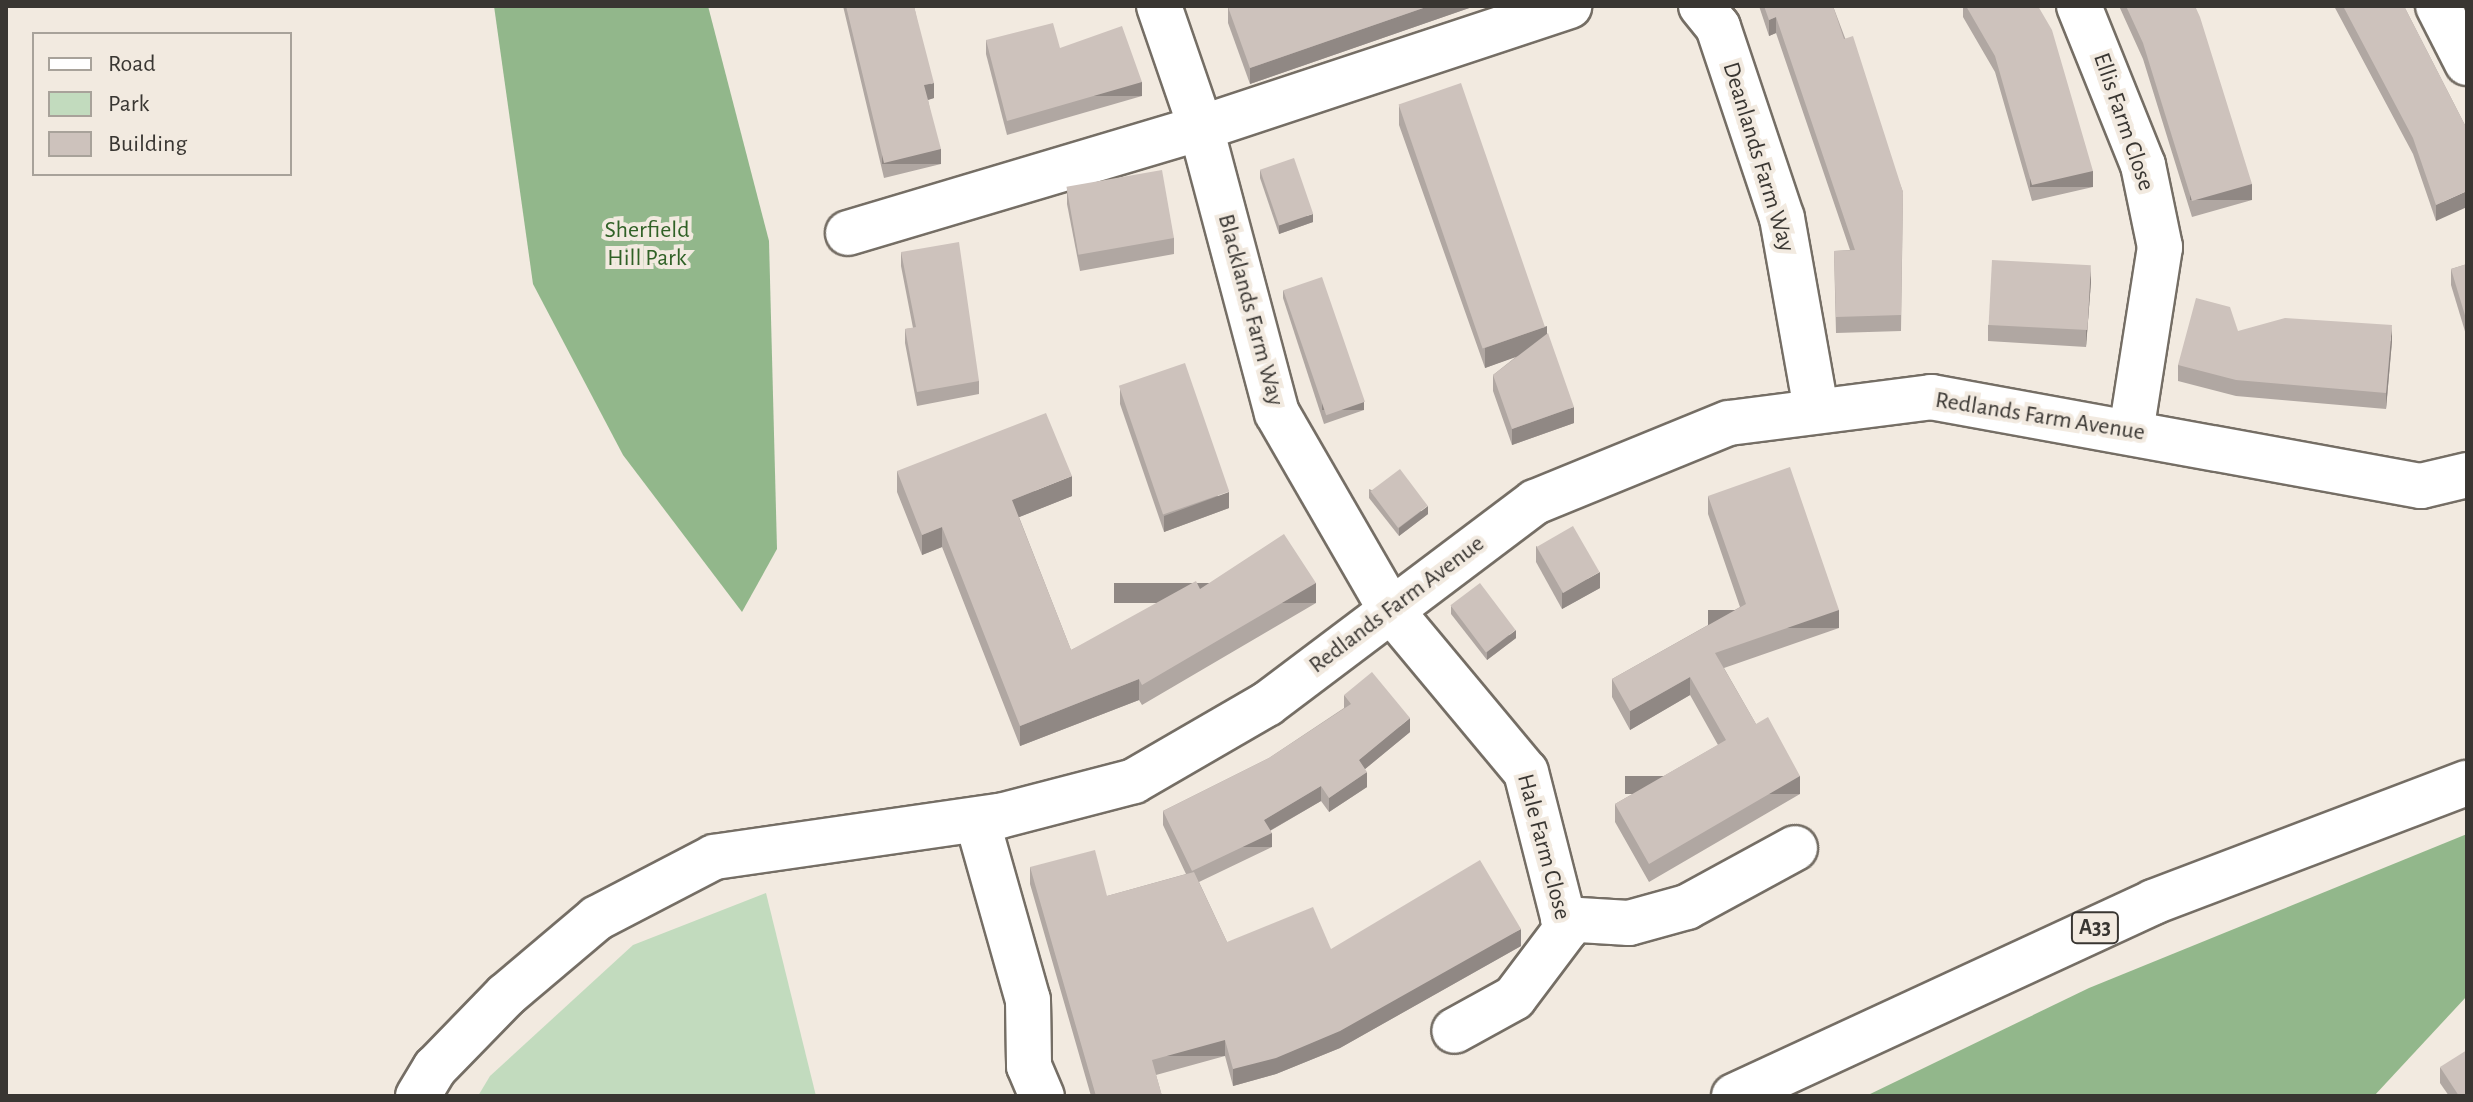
<!DOCTYPE html>
<style>
body{margin:0}
#map{position:relative;width:2473px;height:1102px;overflow:hidden;background:#f2eae0;font-family:"Alegreya Sans",sans-serif}
div>[style]{position:absolute}
[style*='--x']{left:calc(var(--x)*1px);top:calc(var(--y)*1px);width:calc(var(--w)*1px);rotate:calc(var(--a)*1deg)}
.green>*{inset:0;background:#c2dbbe}
.forest>*{inset:0;background:#92b78b}
.roads{filter:drop-shadow(2px 0 #756e65) drop-shadow(-2px 0 #756e65) drop-shadow(0 2px #756e65) drop-shadow(0 -2px #756e65)}
.minor>*{height:44px;margin:-22px;padding:0 22px;transform-origin:22px;border-radius:22px;background:#fff}
.highway>*{height:44px;margin:-22px;padding:0 22px;transform-origin:22px;border-radius:22px;background:#fff}
.wall>*{inset:0;background:#b0a7a2}
.shaded-wall>*{inset:0;background:#908884;transform-origin:0 0}
.building>*{inset:0;background:#cdc2bc;transform-origin:0 0}
span{translate:-50% -50%;white-space:nowrap;text-align:center;line-height:1.15;-webkit-text-stroke:8px #f2eae0;paint-order:stroke}
.shield-label span{padding:2px 6px;background:#f2eae0;border:2px solid;border-radius:6px;-webkit-text-stroke-width:0}
.shield-label{font-size:22px;color:#393632;font-weight:700}
.street-label{font-size:24px;color:#393632}
.park-label{font-size:24px;color:#306126}
.frame{position:absolute;inset:0;border:8px solid #393632;pointer-events:none}
.legend{position:absolute;left:32px;top:32px;width:260px;height:144px;box-sizing:border-box;background:#f2eae0;border:2px solid #a8a29a;margin:0;padding:10px 14px;list-style:none;font-size:24px;color:#393632}
.legend li{display:flex;align-items:center;gap:16px;height:40px}
.legend b{width:40px;border:2px solid #a8a29a}
</style>
<div id="map">
<div class="green">
<i style="clip-path:polygon(766px 893px,816px 1096px,478px 1096px,490px 1076px,633px 945px)"></i>
</div>
<div class="forest">
<i style="clip-path:polygon(494px 6px,708px 6px,769px 241px,777px 549px,742px 612px,623px 455px,533px 284px)"></i>
<i style="clip-path:polygon(2467px 834px,2467px 996px,2374px 1096px,1866px 1096px,2089px 988px)"></i>
</div>
<div class="roads">
<div class="minor">
<i style="--x:1159;--y:6;--w:129;--a:71"></i>
<i style="--x:1201;--y:128;--w:388;--a:-18.3"></i>
<i style="--x:1701;--y:6;--w:27;--a:51"></i>
<i style="--x:1718;--y:27;--w:201;--a:71.5"></i>
<i style="--x:1782;--y:218;--w:194;--a:79.9"></i>
<i style="--x:2079;--y:6;--w:171;--a:68.1"></i>
<i style="--x:2143;--y:165;--w:84;--a:78.3"></i>
<i style="--x:2160;--y:247;--w:187;--a:98.9"></i>
<i style="--x:2438;--y:6;--w:64;--a:63"></i>
<i style="--x:848;--y:233;--w:368;--a:-16.6"></i>
<i style="--x:1201;--y:128;--w:295;--a:75.1"></i>
<i style="--x:1277;--y:413;--w:226;--a:60"></i>
<i style="--x:1390;--y:609;--w:212;--a:50.2"></i>
<i style="--x:1526;--y:772;--w:162;--a:75.7"></i>
<i style="--x:1566;--y:929;--w:86;--a:127"></i>
<i style="--x:1514;--y:998;--w:68;--a:151.2"></i>
<i style="--x:977;--y:820;--w:187;--a:74.2"></i>
<i style="--x:1028;--y:1000;--w:66;--a:89.1"></i>
<i style="--x:1029;--y:1066;--w:33;--a:67"></i>
<i style="--x:1563;--y:919;--w:66;--a:3.5"></i>
<i style="--x:1629;--y:923;--w:60;--a:-15.4"></i>
<i style="--x:1687;--y:907;--w:123;--a:-28.6"></i>
<i style="--x:418;--y:1096;--w:33;--a:-59"></i>
<i style="--x:435;--y:1068;--w:102;--a:-45.8"></i>
<i style="--x:506;--y:995;--w:119;--a:-40.2"></i>
<i style="--x:597;--y:918;--w:132;--a:-27.5"></i>
<i style="--x:714;--y:857;--w:289;--a:-8.2"></i>
<i style="--x:1000;--y:816;--w:138;--a:-14.6"></i>
<i style="--x:1134;--y:781;--w:154;--a:-30.1"></i>
<i style="--x:1267;--y:704;--w:336;--a:-37"></i>
<i style="--x:1535;--y:502;--w:209;--a:-22.2"></i>
<i style="--x:1729;--y:423;--w:204;--a:-7.3"></i>
<i style="--x:1931;--y:397;--w:498;--a:10.3"></i>
<i style="--x:2421;--y:486;--w:47;--a:-13.4"></i>
</div>
<div class="highway">
<i style="--x:1734;--y:1096;--w:462;--a:-24.8"></i>
<i style="--x:2153;--y:902;--w:336;--a:-20.8"></i>
</div>
</div>
<div class="wall">
<i style="clip-path:polygon(843px 6px,914px 6px,934px 98px,928px 100px,941px 164px,884px 178px)"></i>
<i style="clip-path:polygon(1231px 6px,1475px 6px,1250px 84px,1228px 23px,1228px 7px)"></i>
<i style="clip-path:polygon(1759px 6px,1833px 6px,1903px 192px,1901px 331px,1836px 333px,1834px 251px,1850px 250px,1776px 33px,1769px 36px)"></i>
<i style="clip-path:polygon(1963px 6px,2038px 6px,2093px 187px,2032px 201px,1995px 72px,1963px 17px)"></i>
<i style="clip-path:polygon(2119px 6px,2195px 6px,2252px 200px,2192px 217px,2143px 59px)"></i>
<i style="clip-path:polygon(2334px 6px,2404px 6px,2467px 129px,2436px 221px,2413px 154px)"></i>
<i style="clip-path:polygon(986px 40px,1060px 48px,1142px 96px,1007px 135px,986px 54px)"></i>
<i style="clip-path:polygon(1399px 105px,1547px 334px,1574px 423px,1512px 445px,1493px 391px,1493px 375px,1517px 356px,1485px 368px,1399px 125px)"></i>
<i style="clip-path:polygon(1260px 170px,1313px 222px,1279px 234px,1260px 178px)"></i>
<i style="clip-path:polygon(1067px 188px,1174px 238px,1174px 254px,1080px 271px,1067px 204px)"></i>
<i style="clip-path:polygon(901px 252px,979px 381px,979px 394px,917px 406px,905px 343px,905px 329px,913px 328px,901px 266px)"></i>
<i style="clip-path:polygon(2467px 264px,2467px 338px,2451px 285px,2451px 269px)"></i>
<i style="clip-path:polygon(2091px 282px,2086px 347px,1988px 341px,1988px 325px)"></i>
<i style="clip-path:polygon(1283px 290px,1364px 410px,1324px 424px,1283px 298px)"></i>
<i style="clip-path:polygon(2238px 331px,2392px 341px,2386px 409px,2236px 396px,2178px 381px,2178px 365px)"></i>
<i style="clip-path:polygon(1120px 388px,1229px 508px,1164px 532px,1120px 404px)"></i>
<i style="clip-path:polygon(897px 471px,1072px 496px,1019px 517px,1071px 650px,1200px 589px,1316px 603px,1142px 705px,1139px 700px,1020px 746px,942px 547px,922px 555px,897px 492px)"></i>
<i style="clip-path:polygon(1369px 489px,1428px 514px,1399px 536px,1369px 498px)"></i>
<i style="clip-path:polygon(1708px 496px,1839px 628px,1724px 668px,1756px 724px,1800px 794px,1649px 882px,1615px 822px,1615px 804px,1718px 745px,1690px 695px,1630px 730px,1612px 697px,1612px 679px,1740px 607px,1708px 514px)"></i>
<i style="clip-path:polygon(1536px 546px,1600px 588px,1562px 609px,1536px 562px)"></i>
<i style="clip-path:polygon(1451px 606px,1516px 638px,1487px 660px,1451px 614px)"></i>
<i style="clip-path:polygon(1344px 695px,1410px 732px,1365px 769px,1367px 787px,1329px 812px,1321px 801px,1270px 831px,1272px 847px,1199px 882px,1227px 942px,1331px 949px,1521px 946px,1340px 1048px,1276px 1074px,1233px 1086px,1225px 1056px,1156px 1075px,1162px 1096px,1091px 1096px,1030px 884px,1030px 867px,1107px 896px,1186px 874px,1163px 825px,1163px 811px,1269px 758px,1344px 708px)"></i>
<i style="clip-path:polygon(2440px 1067px,2467px 1096px,2449px 1096px,2440px 1083px)"></i>
</div>
<div class="shaded-wall">
<i style="clip-path:polygon(1429px 6px,1475px 6px,1250px 84px,1250px 68px)"></i>
<i style="clip-path:polygon(1776px 17px,1776px 33px,1769px 36px,1769px 20px)"></i>
<i style="left:1142px;top:82px;width:14px;height:141px;rotate:90deg"></i>
<i style="clip-path:polygon(934px 83px,934px 98px,924px 101px,924px 85px)"></i>
<i style="left:941px;top:149px;width:15px;height:59px;rotate:90deg"></i>
<i style="left:2093px;top:171px;width:16px;height:63px;rotate:90deg"></i>
<i style="left:2252px;top:184px;width:16px;height:62px;rotate:90deg"></i>
<i style="clip-path:polygon(2467px 191px,2467px 207px,2436px 221px,2436px 205px)"></i>
<i style="clip-path:polygon(1313px 214px,1313px 222px,1279px 234px,1279px 225px)"></i>
<i style="clip-path:polygon(2091px 266px,2091px 282px,2086px 347px,2086px 331px)"></i>
<i style="clip-path:polygon(2392px 325px,2392px 341px,2386px 409px,2386px 393px)"></i>
<i style="clip-path:polygon(1547px 326px,1547px 346px,1485px 368px,1485px 348px)"></i>
<i style="left:1364px;top:402px;width:8px;height:42px;rotate:90deg"></i>
<i style="clip-path:polygon(1574px 407px,1574px 423px,1512px 445px,1512px 429px)"></i>
<i style="clip-path:polygon(1072px 476px,1072px 496px,1012px 520px,1012px 500px)"></i>
<i style="clip-path:polygon(1229px 492px,1229px 508px,1164px 532px,1164px 516px)"></i>
<i style="clip-path:polygon(1428px 506px,1428px 514px,1399px 536px,1399px 528px)"></i>
<i style="clip-path:polygon(942px 527px,942px 547px,922px 555px,922px 535px)"></i>
<i style="clip-path:polygon(1600px 572px,1600px 588px,1562px 609px,1562px 593px)"></i>
<i style="left:1316px;top:583px;width:20px;height:202px;rotate:90deg"></i>
<i style="left:1839px;top:610px;width:18px;height:131px;rotate:90deg"></i>
<i style="clip-path:polygon(1516px 630px,1516px 638px,1487px 660px,1487px 652px)"></i>
<i style="clip-path:polygon(1690px 677px,1690px 695px,1630px 730px,1630px 711px)"></i>
<i style="clip-path:polygon(1139px 679px,1139px 700px,1020px 746px,1020px 726px)"></i>
<i style="clip-path:polygon(1410px 718px,1410px 732px,1359px 774px,1359px 760px)"></i>
<i style="clip-path:polygon(1367px 772px,1367px 787px,1329px 812px,1329px 798px)"></i>
<i style="left:1800px;top:776px;width:18px;height:175px;rotate:90deg"></i>
<i style="clip-path:polygon(1321px 786px,1321px 801px,1264px 834px,1264px 820px)"></i>
<i style="left:1272px;top:833px;width:14px;height:89px;rotate:90deg"></i>
<i style="clip-path:polygon(1521px 929px,1521px 946px,1340px 1048px,1276px 1074px,1233px 1086px,1233px 1069px)"></i>
<i style="left:1225px;top:1040px;width:16px;height:76px;rotate:90deg"></i>
</div>
<div class="building">
<i style="clip-path:polygon(846px 6px,914px 6px,934px 83px,924px 85px,941px 149px,884px 163px)"></i>
<i style="clip-path:polygon(1231px 6px,1429px 6px,1250px 68px,1228px 7px)"></i>
<i style="clip-path:polygon(1764px 6px,1833px 6px,1844px 39px,1853px 36px,1903px 192px,1901px 315px,1836px 317px,1834px 251px,1855px 250px,1776px 17px,1769px 20px)"></i>
<i style="clip-path:polygon(1966px 6px,2038px 6px,2052px 30px,2093px 171px,2032px 185px,1995px 56px)"></i>
<i style="clip-path:polygon(2126px 6px,2195px 6px,2200px 17px,2252px 184px,2192px 201px,2143px 43px)"></i>
<i style="clip-path:polygon(2343px 6px,2404px 6px,2467px 129px,2467px 191px,2436px 205px,2413px 138px)"></i>
<i style="clip-path:polygon(1053px 23px,1060px 48px,1122px 26px,1142px 82px,1007px 121px,986px 40px)"></i>
<i style="left:1461px;top:83px;width:258px;height:66px;rotate:71deg"></i>
<i style="left:1294px;top:158px;width:59px;height:36px;rotate:71deg"></i>
<i style="left:1162px;top:170px;width:69px;height:97px;rotate:80deg"></i>
<i style="clip-path:polygon(959px 242px,979px 381px,917px 392px,905px 329px,916px 327px,901px 252px)"></i>
<i style="left:1992px;top:260px;width:99px;height:65px;rotate:3deg"></i>
<i style="clip-path:polygon(2467px 264px,2467px 322px,2451px 269px)"></i>
<i style="left:1322px;top:277px;width:132px;height:41px;rotate:71deg"></i>
<i style="clip-path:polygon(2196px 298px,2230px 307px,2238px 331px,2285px 318px,2392px 325px,2386px 393px,2236px 380px,2178px 365px)"></i>
<i style="clip-path:polygon(1548px 333px,1574px 407px,1512px 429px,1493px 375px)"></i>
<i style="left:1185px;top:363px;width:136px;height:70px;rotate:71deg"></i>
<i style="clip-path:polygon(1046px 413px,1072px 476px,1012px 500px,1071px 650px,1196px 581px,1200px 589px,1284px 534px,1316px 583px,1142px 685px,1139px 679px,1020px 726px,942px 527px,922px 535px,897px 471px)"></i>
<i style="clip-path:polygon(1790px 467px,1839px 610px,1715px 653px,1756px 724px,1768px 717px,1800px 776px,1649px 864px,1615px 804px,1726px 740px,1690px 677px,1630px 711px,1612px 679px,1746px 604px,1708px 496px)"></i>
<i style="left:1400px;top:469px;width:46px;height:37px;rotate:53deg"></i>
<i style="left:1573px;top:526px;width:53px;height:42px;rotate:60deg"></i>
<i style="left:1480px;top:583px;width:59px;height:37px;rotate:53deg"></i>
<i style="clip-path:polygon(1372px 672px,1410px 718px,1359px 760px,1367px 772px,1329px 798px,1321px 786px,1264px 820px,1272px 833px,1192px 871px,1163px 811px,1269px 758px,1351px 704px,1344px 695px)"></i>
<i style="clip-path:polygon(1095px 850px,1107px 896px,1194px 872px,1227px 942px,1313px 907px,1331px 949px,1480px 860px,1521px 929px,1340px 1031px,1276px 1058px,1233px 1069px,1225px 1040px,1152px 1060px,1162px 1096px,1096px 1096px,1030px 867px)"></i>
<i style="clip-path:polygon(2467px 1050px,2467px 1096px,2459px 1096px,2440px 1067px)"></i>
</div>
<div class="shield-label">
<span style="left:2095px;top:928px">A33</span>
</div>
<div class="street-label">
<span style="left:2123px;top:122px;rotate:71deg">Ellis Farm Close</span>
<span style="left:1758px;top:157px;rotate:73deg">Deanlands Farm Way</span>
<span style="left:1250px;top:310px;rotate:75deg">Blacklands Farm Way</span>
<span style="left:2040px;top:417px;rotate:9deg">Redlands Farm Avenue</span>
<span style="left:1397px;top:605px;rotate:-37deg">Redlands Farm Avenue</span>
<span style="left:1543px;top:847px;rotate:75deg">Hale Farm Close</span>
</div>
<div class="park-label">
<span style="left:647px;top:245px">Sherfield<br>Hill Park</span>
</div>
<div class="frame"></div>
<ul class="legend">
<li><b style="height:10px;background:#fff"></b>Road</li>
<li><b style="height:22px;background:#c2dbbe"></b>Park</li>
<li><b style="height:22px;background:#cdc2bc"></b>Building</li>
</ul>
</div>
